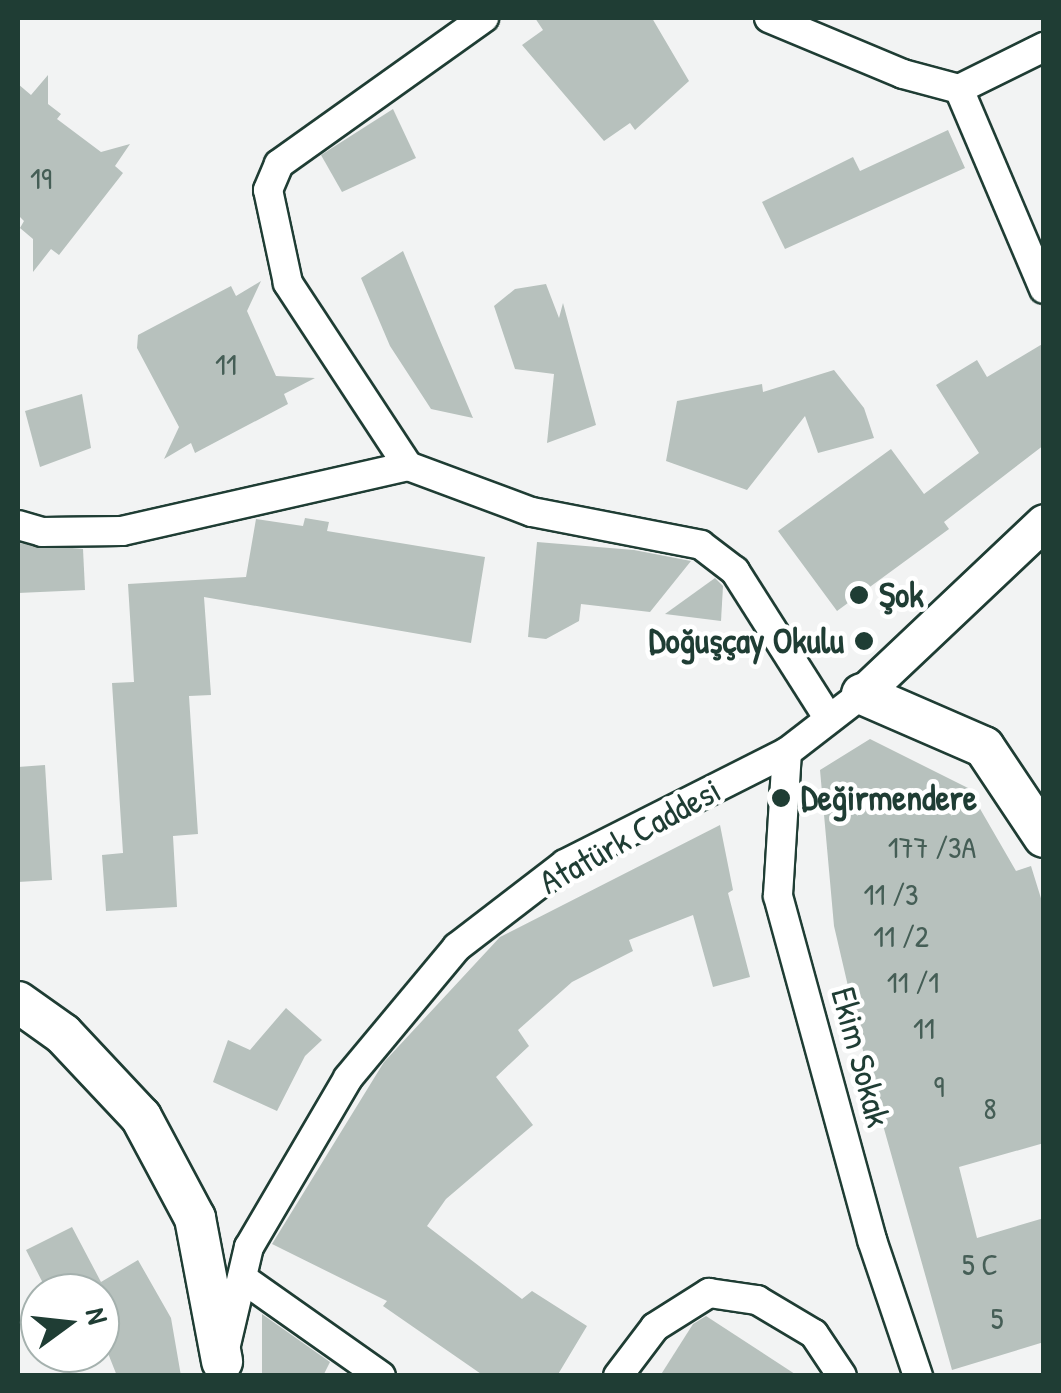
<!DOCTYPE html>
<meta charset="utf-8">
<style>
body{margin:0}
#map{position:relative;width:1061px;height:1393px;overflow:hidden;background:#f2f3f3;font-family:"Patrick Hand",sans-serif}
div>[style]{position:absolute}
[style*='--x']{left:calc(var(--x)*1px);top:calc(var(--y)*1px);width:calc(var(--w)*1px);rotate:calc(var(--a)*1deg)}
.building>*{inset:0;background:#b7c1bd}
.roads{filter:drop-shadow(2px 0 #1f3d34) drop-shadow(-2px 0 #1f3d34) drop-shadow(0 2px #1f3d34) drop-shadow(0 -2px #1f3d34)}
.minor>*{height:28px;margin:-14px;padding:0 14px;transform-origin:14px;border-radius:14px;background:#fff}
.tertiary>*{height:35px;margin:-17.5px;padding:0 17.5px;transform-origin:17.5px;border-radius:17.5px;background:#fff}
.secondary>*{height:40px;margin:-20px;padding:0 20px;transform-origin:20px;border-radius:20px;background:#fff}
.dots>*{width:28px;height:28px;translate:-50% -50%;box-sizing:border-box;border:5px solid #fff;border-radius:50%}
span{translate:-50% -50%;white-space:nowrap;text-align:center;line-height:1.15;-webkit-text-stroke:9px #fff;paint-order:stroke}
.number-label{font-size:30px;color:#455e56}
.number-label span{-webkit-text-stroke-width:0}
.poi-label{font-size:35px;color:#1f3d34;font-weight:700}
.left{translate:0 -50%;text-align:left}
.right{translate:-100% -50%;text-align:right}
.street-label{font-size:35px;color:#1f3d34}
.frame{position:absolute;inset:0;border:20px solid #1f3d34;pointer-events:none}
.north{position:absolute;left:20px;top:1273px;width:100px;height:100px;box-sizing:border-box;background:#fff;border:2px solid #a5b1ae;border-radius:50%;rotate:75deg;font-size:28px;font-weight:700;line-height:40px;text-align:center;color:#1f3d34}
.north::after{content:'';display:block;margin:auto;width:35px;height:45px;background:#1f3d34;clip-path:polygon(50% 0,100% 100%,50% 72%,0 100%)}
</style>
<div id="map">
<div class="building">
<i style="clip-path:polygon(535px 18px,652px 18px,689px 81px,635px 130px,630px 123px,604px 141px,522px 45px,543px 30px)"></i>
<i style="clip-path:polygon(48px 75px,48px 104px,61px 114px,57px 119px,101px 152px,130px 144px,115px 166px,123px 173px,59px 255px,51px 249px,33px 272px,33px 239px,20px 228px,24px 221px,18px 215px,18px 84px,31px 95px)"></i>
<i style="clip-path:polygon(393px 109px,416px 158px,342px 192px,321px 155px)"></i>
<i style="clip-path:polygon(948px 130px,965px 168px,785px 249px,762px 202px,853px 157px,860px 171px)"></i>
<i style="clip-path:polygon(403px 251px,439px 338px,473px 418px,431px 409px,390px 346px,361px 278px)"></i>
<i style="clip-path:polygon(261px 281px,247px 311px,276px 376px,315px 378px,284px 394px,288px 404px,212px 444px,195px 453px,191px 443px,164px 459px,179px 427px,137px 348px,138px 335px,231px 286px,236px 296px)"></i>
<i style="clip-path:polygon(546px 284px,559px 318px,563px 303px,596px 425px,547px 443px,554px 374px,515px 369px,494px 306px,515px 289px)"></i>
<i style="clip-path:polygon(1044px 343px,1044px 445px,944px 522px,949px 529px,837px 611px,778px 531px,891px 449px,924px 494px,979px 453px,936px 385px,977px 360px,987px 377px)"></i>
<i style="clip-path:polygon(834px 370px,864px 408px,874px 438px,818px 453px,805px 416px,747px 490px,666px 461px,677px 401px,762px 384px,763px 392px)"></i>
<i style="clip-path:polygon(82px 394px,91px 448px,40px 467px,25px 411px)"></i>
<i style="clip-path:polygon(305px 518px,329px 522px,327px 531px,485px 557px,471px 643px,204px 597px,211px 695px,189px 696px,198px 834px,173px 836px,177px 907px,106px 911px,102px 855px,123px 853px,112px 683px,134px 682px,128px 584px,246px 577px,256px 519px,303px 526px)"></i>
<i style="clip-path:polygon(537px 542px,634px 550px,691px 561px,650px 612px,581px 604px,579px 621px,546px 639px,528px 637px)"></i>
<i style="clip-path:polygon(18px 543px,83px 549px,85px 590px,18px 593px)"></i>
<i style="clip-path:polygon(715px 578px,723px 586px,721px 621px,665px 614px)"></i>
<i style="clip-path:polygon(870px 739px,968px 788px,1016px 871px,1031px 866px,1044px 908px,1044px 1143px,959px 1167px,977px 1238px,1044px 1218px,1044px 1342px,952px 1370px,868px 1072px,834px 926px,820px 770px)"></i>
<i style="clip-path:polygon(45px 765px,52px 880px,18px 882px,18px 767px)"></i>
<i style="clip-path:polygon(720px 825px,733px 890px,728px 893px,750px 977px,713px 987px,693px 915px,629px 940px,633px 951px,572px 982px,518px 1030px,529px 1046px,496px 1077px,533px 1125px,446px 1199px,427px 1226px,522px 1299px,532px 1291px,587px 1326px,557px 1376px,484px 1376px,383px 1306px,387px 1301px,272px 1244px,384px 1062px,500px 937px)"></i>
<i style="clip-path:polygon(286px 1008px,322px 1040px,305px 1056px,277px 1111px,213px 1082px,228px 1040px,250px 1050px)"></i>
<i style="clip-path:polygon(72px 1227px,101px 1282px,138px 1260px,171px 1318px,181px 1376px,117px 1376px,100px 1333px,100px 1293px,48px 1293px,26px 1250px)"></i>
<i style="clip-path:polygon(262px 1314px,330px 1362px,323px 1376px,262px 1376px)"></i>
<i style="clip-path:polygon(706px 1316px,798px 1376px,660px 1376px,693px 1324px)"></i>
</div>
<div class="roads">
<div class="minor">
<i style="--x:769;--y:18;--w:145;--a:22.7"></i>
<i style="--x:903;--y:74;--w:58;--a:15"></i>
<i style="--x:959;--y:89;--w:95;--a:-26.3"></i>
<i style="--x:959;--y:89;--w:217;--a:67"></i>
<i style="--x:408;--y:466;--w:219;--a:-123.3"></i>
<i style="--x:288;--y:283;--w:95;--a:-102.1"></i>
<i style="--x:268;--y:190;--w:28;--a:-67"></i>
<i style="--x:279;--y:164;--w:252;--a:-35.5"></i>
<i style="--x:18;--y:525;--w:25;--a:16"></i>
<i style="--x:42;--y:532;--w:80;--a:-0.7"></i>
<i style="--x:122;--y:531;--w:293;--a:-12.8"></i>
<i style="--x:408;--y:466;--w:132;--a:20.4"></i>
<i style="--x:532;--y:512;--w:172;--a:11"></i>
<i style="--x:701;--y:545;--w:43;--a:37.4"></i>
<i style="--x:735;--y:571;--w:175;--a:57.6"></i>
<i style="--x:787;--y:752;--w:144;--a:93.6"></i>
<i style="--x:778;--y:896;--w:357;--a:74.7"></i>
<i style="--x:872;--y:1240;--w:144;--a:71.3"></i>
<i style="--x:242;--y:1278;--w:170;--a:35.2"></i>
<i style="--x:225;--y:1349;--w:105;--a:-76.8"></i>
<i style="--x:249;--y:1247;--w:196;--a:-59.6"></i>
<i style="--x:348;--y:1078;--w:170;--a:-50.2"></i>
<i style="--x:457;--y:947;--w:136;--a:-37.5"></i>
<i style="--x:565;--y:864;--w:249;--a:-26.8"></i>
<i style="--x:787;--y:752;--w:95;--a:-37.7"></i>
<i style="--x:618;--y:1376;--w:61;--a:-52.9"></i>
<i style="--x:655;--y:1327;--w:64;--a:-32.2"></i>
<i style="--x:709;--y:1293;--w:49;--a:8.3"></i>
<i style="--x:757;--y:1300;--w:66;--a:30.8"></i>
<i style="--x:814;--y:1334;--w:50;--a:56.3"></i>
</div>
<div class="tertiary">
<i style="--x:862;--y:694;--w:250;--a:-43.4"></i>
</div>
<div class="secondary">
<i style="--x:862;--y:694;--w:133;--a:23.5"></i>
<i style="--x:984;--y:747;--w:108;--a:56.3"></i>
<i style="--x:18;--y:1002;--w:55;--a:35.4"></i>
<i style="--x:63;--y:1034;--w:114;--a:46.8"></i>
<i style="--x:141;--y:1117;--w:115;--a:61.9"></i>
<i style="--x:195;--y:1218;--w:146;--a:79.3"></i>
</div>
</div>
<div class="dots">
<i style="left:859px;top:595px;background:#1f3d34"></i>
<i style="left:864px;top:641px;background:#1f3d34"></i>
<i style="left:781px;top:798px;background:#1f3d34"></i>
</div>
<div class="number-label">
<span style="left:41px;top:178px">19</span>
<span style="left:226px;top:364px">11</span>
<span style="left:932px;top:847px">177 /3A</span>
<span style="left:891px;top:894px">11 /3</span>
<span style="left:901px;top:936px">11 /2</span>
<span style="left:913px;top:982px">11 /1</span>
<span style="left:924px;top:1028px">11</span>
<span style="left:939px;top:1086px">9</span>
<span style="left:990px;top:1108px">8</span>
<span style="left:980px;top:1264px">5 C</span>
<span style="left:997px;top:1318px">5</span>
</div>
<div class="poi-label">
<span class="left" style="left:879px;top:595px">Şok</span>
<span class="right" style="left:844px;top:641px">Doğuşçay Okulu</span>
<span class="left" style="left:801px;top:798px">Değirmendere</span>
</div>
<div class="street-label">
<span style="left:630px;top:836px;rotate:-29deg">Atatürk Caddesi</span>
<span style="left:861px;top:1057px;rotate:75deg">Ekim Sokak</span>
</div>
<div class="frame"></div>
<div class="north">N</div>
</div>
